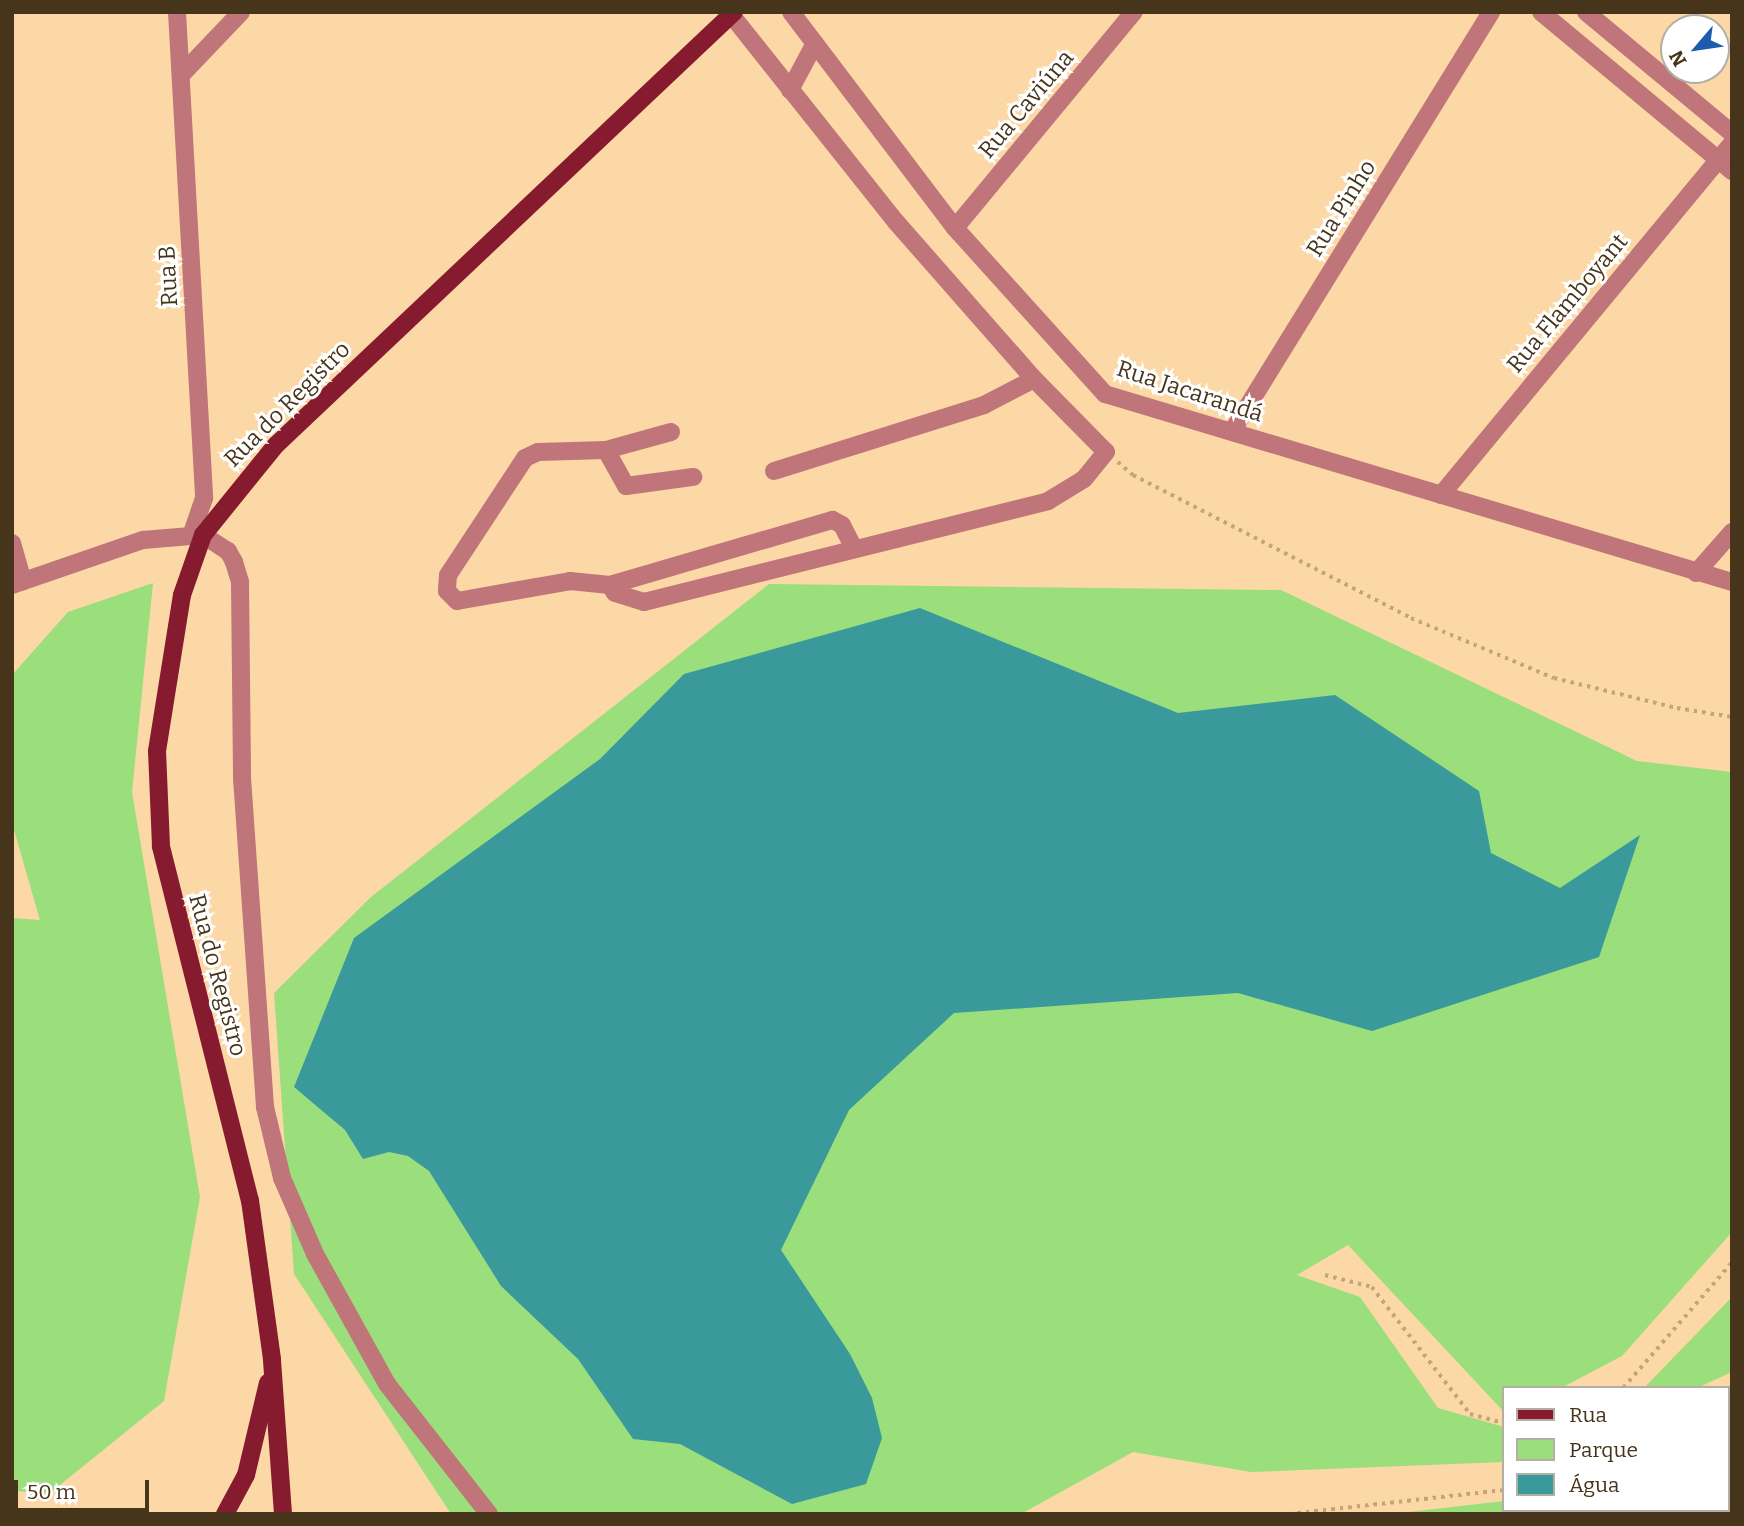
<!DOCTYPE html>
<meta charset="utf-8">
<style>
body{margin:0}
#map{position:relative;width:1744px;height:1526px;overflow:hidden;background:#fbd8a6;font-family:Bitter,serif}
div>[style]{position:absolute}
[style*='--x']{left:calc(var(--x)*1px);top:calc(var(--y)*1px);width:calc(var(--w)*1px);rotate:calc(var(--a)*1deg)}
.green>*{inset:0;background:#9bde7c}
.water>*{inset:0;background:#3a9a9b}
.path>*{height:3.5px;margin-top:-1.75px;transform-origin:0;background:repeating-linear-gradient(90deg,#c2a57a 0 3.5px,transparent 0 8.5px)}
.minor>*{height:18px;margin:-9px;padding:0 9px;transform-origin:9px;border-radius:9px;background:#bf7579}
.major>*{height:18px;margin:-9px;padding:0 9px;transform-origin:9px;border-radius:9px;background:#861b2f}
span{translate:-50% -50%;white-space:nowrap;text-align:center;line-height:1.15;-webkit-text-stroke:6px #fff;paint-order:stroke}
.street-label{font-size:23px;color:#47351b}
.frame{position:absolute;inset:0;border:14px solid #47351b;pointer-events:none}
.legend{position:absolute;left:1502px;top:1386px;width:228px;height:126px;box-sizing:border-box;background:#fff;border:2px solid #b5aea4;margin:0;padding:9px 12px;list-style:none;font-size:21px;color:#47351b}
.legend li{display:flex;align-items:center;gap:14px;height:35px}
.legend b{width:35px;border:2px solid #b5aea4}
.north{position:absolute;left:1660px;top:14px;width:70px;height:70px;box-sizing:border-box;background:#fff;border:2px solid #b5aea4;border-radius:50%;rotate:241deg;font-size:19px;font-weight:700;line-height:28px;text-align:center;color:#47351b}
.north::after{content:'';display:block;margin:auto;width:24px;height:32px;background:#1c5cad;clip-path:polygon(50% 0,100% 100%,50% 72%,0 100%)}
.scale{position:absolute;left:14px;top:1480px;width:135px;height:32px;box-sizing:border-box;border:4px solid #47351b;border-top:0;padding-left:9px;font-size:21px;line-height:24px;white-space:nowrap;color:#47351b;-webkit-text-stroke:5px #fff;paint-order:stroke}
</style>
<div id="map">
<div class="green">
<i style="clip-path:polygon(153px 583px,132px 792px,200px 1197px,164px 1401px,50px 1493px,12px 1491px,12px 918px,40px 920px,12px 823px,12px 675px,68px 612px)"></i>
<i style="clip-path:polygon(769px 584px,1281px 590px,1637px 761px,1732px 772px,1732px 1232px,1622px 1356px,1561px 1388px,1504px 1388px,1504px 1412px,1348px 1245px,1297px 1275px,1360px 1297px,1438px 1408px,1504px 1427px,1504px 1462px,1251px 1472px,1133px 1452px,1021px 1514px,451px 1514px,294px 1274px,274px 993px,371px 897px)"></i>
<i style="clip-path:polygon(1732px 1297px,1732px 1372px,1697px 1388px,1644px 1388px)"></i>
<i style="clip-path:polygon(1504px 1501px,1504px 1510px,1567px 1514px,1391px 1514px)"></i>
</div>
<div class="water">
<i style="clip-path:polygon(920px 608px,1178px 713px,1335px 695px,1479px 791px,1491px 853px,1560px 888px,1640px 835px,1599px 957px,1372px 1031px,1238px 993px,954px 1013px,849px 1110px,781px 1250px,850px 1354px,872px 1398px,882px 1438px,866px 1484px,792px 1504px,680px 1444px,633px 1439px,578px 1359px,501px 1286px,429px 1171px,408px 1156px,389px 1152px,363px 1159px,345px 1130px,294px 1087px,354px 938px,600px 759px,684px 674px)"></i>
</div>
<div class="path">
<i style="--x:1118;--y:462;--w:20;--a:41"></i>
<i style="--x:1133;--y:475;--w:313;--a:27.2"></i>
<i style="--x:1411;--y:618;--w:155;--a:22.8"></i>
<i style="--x:1554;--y:678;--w:127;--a:13.7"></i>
<i style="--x:1677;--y:708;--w:56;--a:9.3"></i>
<i style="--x:1325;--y:1275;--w:49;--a:14.3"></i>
<i style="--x:1372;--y:1287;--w:160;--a:52.3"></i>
<i style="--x:1470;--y:1414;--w:35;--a:15"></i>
<i style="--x:1623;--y:1388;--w:167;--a:-49.1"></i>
<i style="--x:1626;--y:1510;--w:16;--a:15"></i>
<i style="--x:1289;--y:1514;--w:216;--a:-6.4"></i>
<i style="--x:1650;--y:1514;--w:6;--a:-39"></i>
</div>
<div class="minor">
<i style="--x:177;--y:12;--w:487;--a:86.8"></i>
<i style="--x:204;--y:498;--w:40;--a:108.9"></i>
<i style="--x:791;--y:12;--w:271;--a:52.8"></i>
<i style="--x:955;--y:228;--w:224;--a:47.9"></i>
<i style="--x:1105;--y:394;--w:655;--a:16.69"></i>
<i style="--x:1541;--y:12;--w:249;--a:39.8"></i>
<i style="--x:1586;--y:12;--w:190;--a:39.7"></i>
<i style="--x:183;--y:73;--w:84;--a:-46.4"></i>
<i style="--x:790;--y:90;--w:53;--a:-62"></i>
<i style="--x:955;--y:228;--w:281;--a:-50.4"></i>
<i style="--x:1233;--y:430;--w:491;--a:-58.3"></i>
<i style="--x:671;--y:432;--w:67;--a:164.5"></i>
<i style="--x:606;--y:450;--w:68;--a:178.3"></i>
<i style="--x:538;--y:452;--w:14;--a:155"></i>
<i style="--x:525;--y:458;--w:140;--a:123.3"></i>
<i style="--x:448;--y:575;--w:16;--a:94"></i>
<i style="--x:447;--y:591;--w:14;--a:45"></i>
<i style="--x:457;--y:601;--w:115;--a:-10"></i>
<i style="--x:570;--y:581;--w:40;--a:5.7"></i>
<i style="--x:610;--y:585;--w:232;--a:-16.3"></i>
<i style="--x:833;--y:520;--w:10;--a:29"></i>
<i style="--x:842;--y:525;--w:25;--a:63"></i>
<i style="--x:606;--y:450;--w:41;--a:60.9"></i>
<i style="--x:626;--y:486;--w:68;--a:-7.7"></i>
<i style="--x:774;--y:471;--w:220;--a:-17.4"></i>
<i style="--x:984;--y:405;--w:56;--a:-27.5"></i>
<i style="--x:1441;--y:495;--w:457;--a:-50.4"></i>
<i style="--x:12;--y:543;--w:40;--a:74"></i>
<i style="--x:1696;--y:573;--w:55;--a:-48.7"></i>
<i style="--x:12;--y:585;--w:139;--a:-19"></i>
<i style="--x:143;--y:540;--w:60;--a:-4.8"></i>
<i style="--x:203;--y:535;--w:30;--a:33"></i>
<i style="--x:228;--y:551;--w:13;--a:61"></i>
<i style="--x:234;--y:562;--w:21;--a:73"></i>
<i style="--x:240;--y:582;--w:196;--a:89.4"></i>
<i style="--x:242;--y:778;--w:330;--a:86"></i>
<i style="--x:265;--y:1107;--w:73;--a:76.5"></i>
<i style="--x:282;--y:1178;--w:83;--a:66.5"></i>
<i style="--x:315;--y:1254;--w:149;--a:61"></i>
<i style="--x:387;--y:1384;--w:165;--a:51.9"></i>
<i style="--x:610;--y:585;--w:9;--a:58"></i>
<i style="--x:615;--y:593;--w:30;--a:17"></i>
<i style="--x:644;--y:602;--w:416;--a:-14"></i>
<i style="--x:1048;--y:501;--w:42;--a:-31.4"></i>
<i style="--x:1084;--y:479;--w:35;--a:-51"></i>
<i style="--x:1106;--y:452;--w:103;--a:-134.6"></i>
<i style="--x:1034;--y:379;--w:209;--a:-131.3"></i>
<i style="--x:896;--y:222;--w:268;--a:-128.5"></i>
<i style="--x:1728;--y:1403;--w:6;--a:-51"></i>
<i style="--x:1683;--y:1510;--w:10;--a:24"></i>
</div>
<div class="major">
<i style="--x:225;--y:1514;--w:44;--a:-61.7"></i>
<i style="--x:246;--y:1475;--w:95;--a:-76.6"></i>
<i style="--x:283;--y:1514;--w:155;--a:-94.1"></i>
<i style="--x:272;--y:1359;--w:160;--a:-97.9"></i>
<i style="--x:250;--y:1201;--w:366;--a:-104.1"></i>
<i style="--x:161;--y:846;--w:95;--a:-92.4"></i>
<i style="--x:157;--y:751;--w:158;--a:-80.9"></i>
<i style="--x:182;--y:595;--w:64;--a:-70.7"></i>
<i style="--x:203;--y:535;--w:116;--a:-51"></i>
<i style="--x:276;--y:445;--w:630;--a:-43.39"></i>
</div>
<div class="street-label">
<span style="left:1026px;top:104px;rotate:-50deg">Rua Caviúna</span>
<span style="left:1341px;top:208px;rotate:-58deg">Rua Pinho</span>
<span style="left:168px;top:276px;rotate:-93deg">Rua B</span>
<span style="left:1567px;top:303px;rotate:-50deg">Rua Flamboyant</span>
<span style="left:1190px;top:391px;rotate:18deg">Rua Jacarandá</span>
<span style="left:287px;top:404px;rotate:-45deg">Rua do Registro</span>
<span style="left:218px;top:975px;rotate:75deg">Rua do Registro</span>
</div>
<div class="frame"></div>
<ul class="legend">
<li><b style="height:9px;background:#861b2f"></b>Rua</li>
<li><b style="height:19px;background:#9bde7c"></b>Parque</li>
<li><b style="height:19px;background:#3a9a9b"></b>Água</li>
</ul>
<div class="north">N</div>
<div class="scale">50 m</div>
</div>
